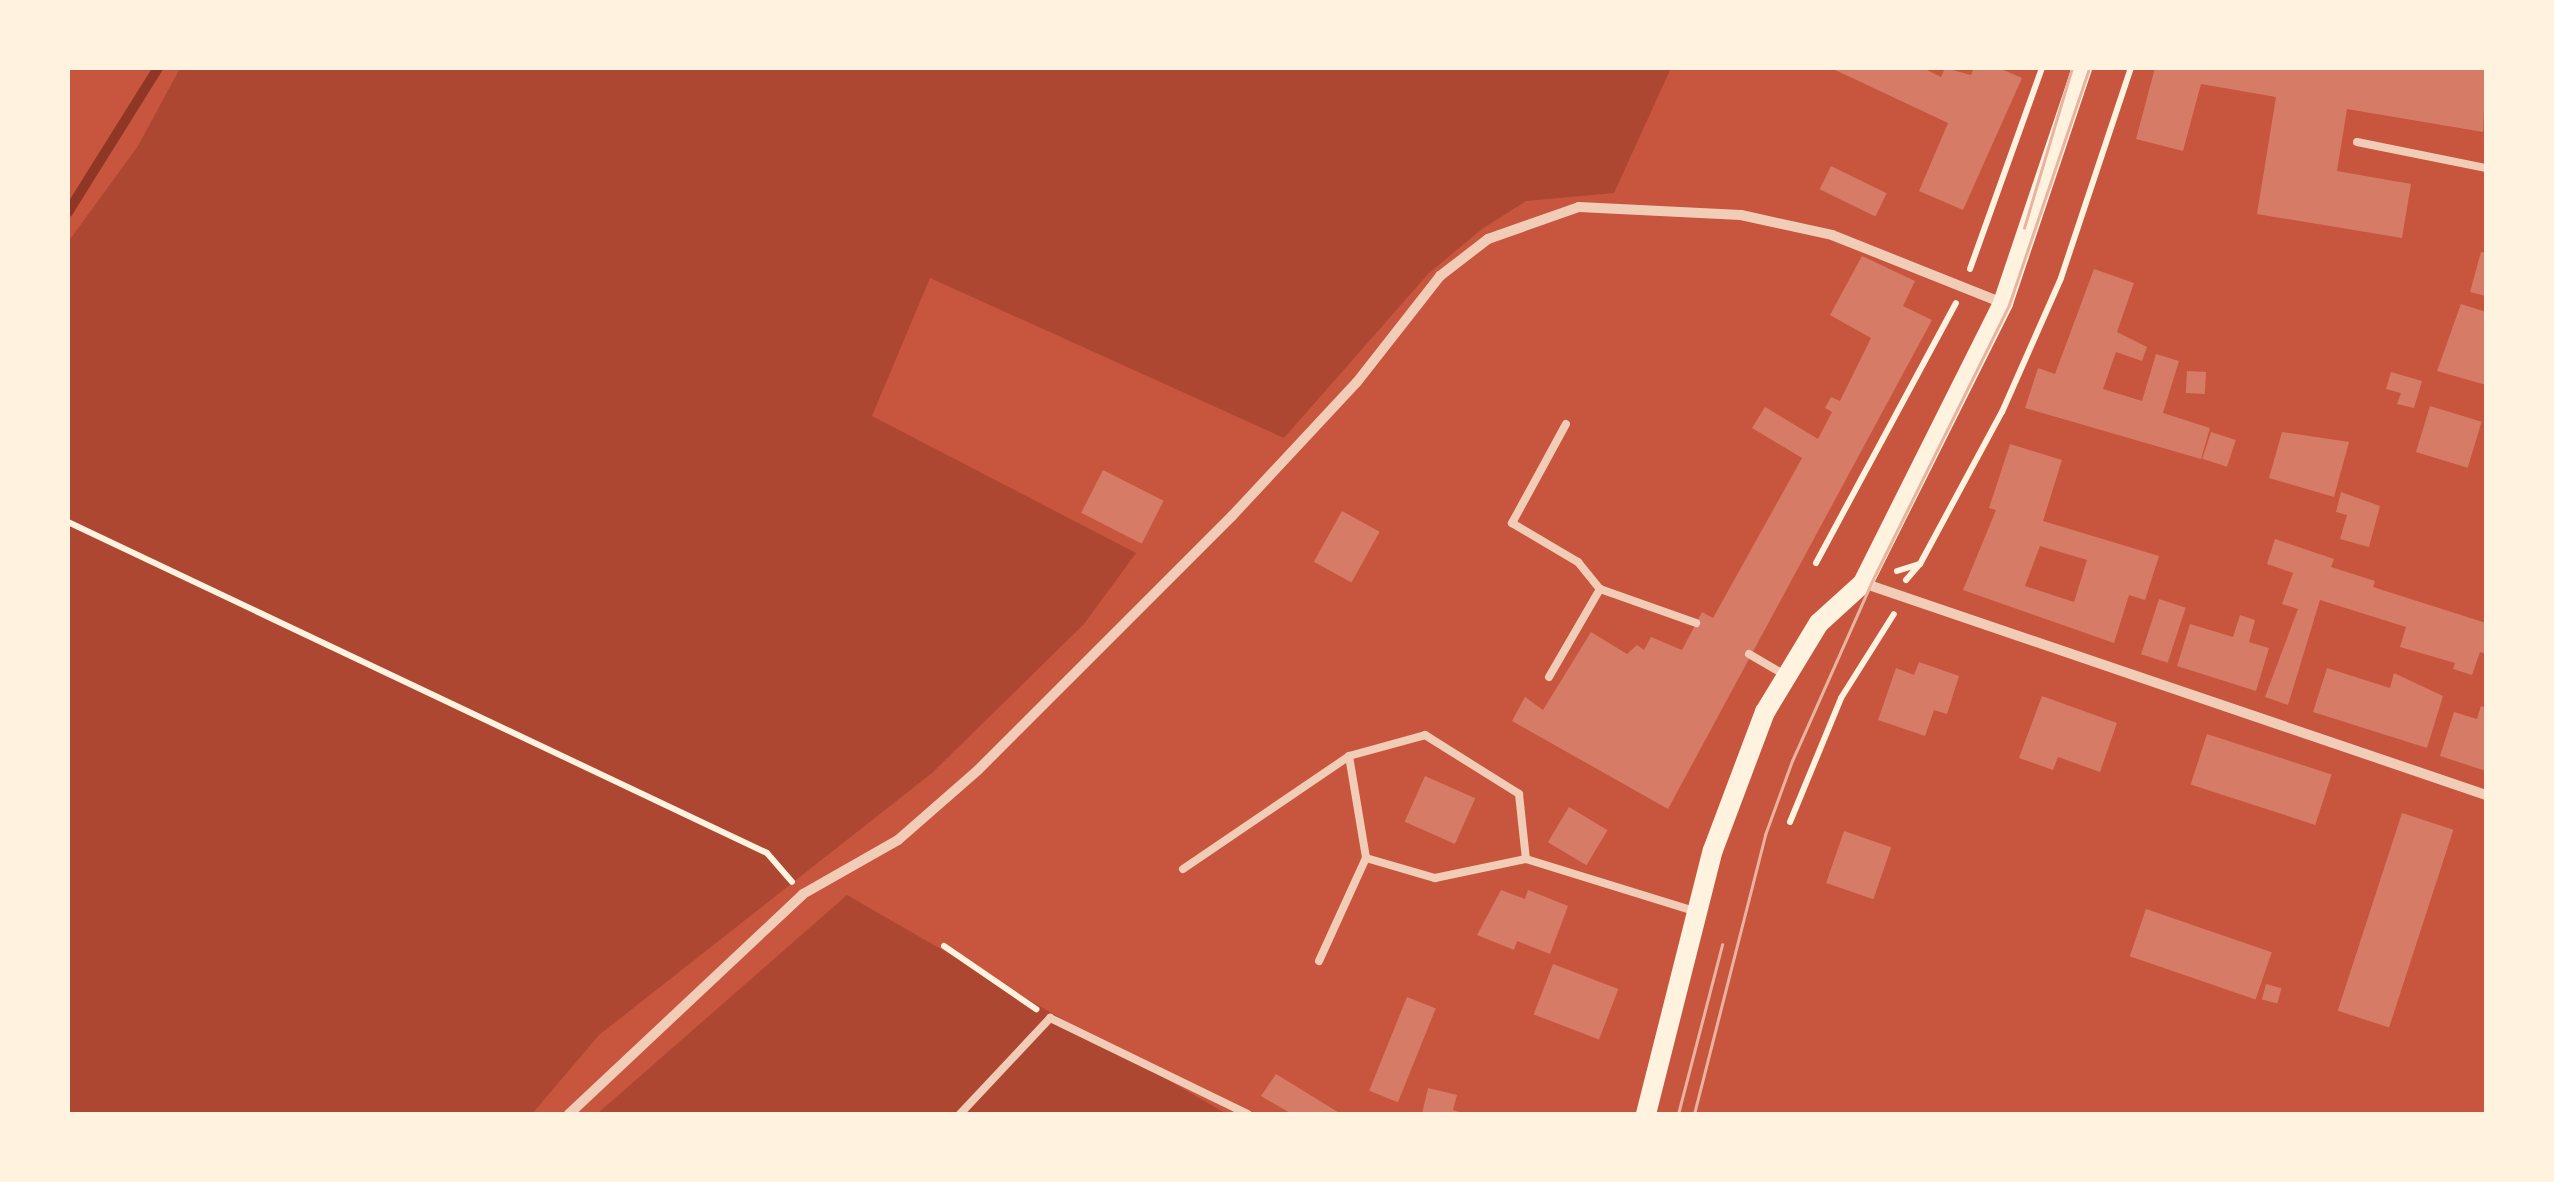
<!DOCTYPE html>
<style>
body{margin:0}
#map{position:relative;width:2554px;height:1182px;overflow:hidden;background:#c8553d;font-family:Quicksand,sans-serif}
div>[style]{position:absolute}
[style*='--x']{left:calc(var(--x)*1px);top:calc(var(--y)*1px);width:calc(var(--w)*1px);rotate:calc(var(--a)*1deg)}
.green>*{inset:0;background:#ae4732}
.stream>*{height:10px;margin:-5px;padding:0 5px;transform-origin:5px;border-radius:5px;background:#8f3625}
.building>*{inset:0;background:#d67c66;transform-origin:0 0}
.path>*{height:6px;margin:-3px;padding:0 3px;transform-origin:3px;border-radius:3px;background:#fff3e0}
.service>*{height:8px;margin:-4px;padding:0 4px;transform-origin:4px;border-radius:4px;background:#f1ccb7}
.minor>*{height:10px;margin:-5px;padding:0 5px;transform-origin:5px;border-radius:5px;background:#f1ccb7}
.secondary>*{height:20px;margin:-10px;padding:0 10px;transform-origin:10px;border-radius:10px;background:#fff3e0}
.tram>*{height:2.5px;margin:-1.25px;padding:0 1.25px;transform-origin:1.25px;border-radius:1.25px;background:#e9b49f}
span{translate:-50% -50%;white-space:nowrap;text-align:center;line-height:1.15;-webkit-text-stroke:8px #fff3e0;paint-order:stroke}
.frame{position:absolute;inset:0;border:70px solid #fff3e0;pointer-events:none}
</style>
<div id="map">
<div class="green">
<i style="clip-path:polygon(180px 68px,1671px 68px,1614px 193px,1526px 201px,1482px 229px,1428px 274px,1284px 438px,930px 278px,872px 416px,1136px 553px,1084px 624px,932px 773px,599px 1035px,532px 1114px,68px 1114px,68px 242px,138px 146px)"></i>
<i style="clip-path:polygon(847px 895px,1227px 1114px,597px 1114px)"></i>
</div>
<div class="stream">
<i style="--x:68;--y:212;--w:170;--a:-58"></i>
</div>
<div class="building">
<i style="clip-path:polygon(1831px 68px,1923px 68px,1941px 77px,1945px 68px,1971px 75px,1974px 68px,1999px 68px,2022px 78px,1963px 210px,1919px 191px,1948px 123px)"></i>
<i style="clip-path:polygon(2155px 68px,2486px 68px,2483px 132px,2347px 109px,2337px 171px,2411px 184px,2402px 238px,2257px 214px,2276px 97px,2201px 84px,2183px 151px,2136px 139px)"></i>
<i style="left:1831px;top:166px;width:62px;height:26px;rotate:26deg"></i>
<i style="clip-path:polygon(2481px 252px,2486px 253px,2486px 296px,2470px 292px)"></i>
<i style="clip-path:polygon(1862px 256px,1915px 281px,1903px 306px,1932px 320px,1668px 809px,1512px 721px,1525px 697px,1543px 710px,1591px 632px,1627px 654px,1637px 645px,1644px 650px,1651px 637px,1682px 650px,1702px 612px,1713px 618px,1802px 458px,1752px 428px,1765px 407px,1818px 439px,1832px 412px,1825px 408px,1831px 397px,1840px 401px,1871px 338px,1830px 315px)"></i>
<i style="clip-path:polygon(2094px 269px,2134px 283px,2117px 332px,2147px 347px,2142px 361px,2116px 352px,2103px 389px,2142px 401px,2156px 354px,2179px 361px,2163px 413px,2210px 428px,2201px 459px,2025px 408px,2038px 368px,2055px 374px)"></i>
<i style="clip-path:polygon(2461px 304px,2486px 312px,2486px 385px,2437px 371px)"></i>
<i style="left:2187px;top:371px;width:19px;height:22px;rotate:3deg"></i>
<i style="clip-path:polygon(2391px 372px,2422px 381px,2414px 408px,2397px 404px,2401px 393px,2386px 389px)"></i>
<i style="left:2430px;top:406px;width:54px;height:48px;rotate:17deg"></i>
<i style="left:2211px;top:432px;width:26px;height:28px;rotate:18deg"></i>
<i style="clip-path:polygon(2282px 432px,2349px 442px,2334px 497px,2269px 478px)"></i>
<i style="clip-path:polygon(evenodd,2010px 444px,2062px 460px,2043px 521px,2159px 556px,2145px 600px,2129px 595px,2114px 643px,1963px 590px,1996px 510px,1989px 508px,2010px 444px,2040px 546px,2087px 560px,2074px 602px,2025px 586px,2040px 546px)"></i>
<i style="left:1103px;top:470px;width:68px;height:48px;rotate:27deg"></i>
<i style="clip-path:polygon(2341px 492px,2380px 506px,2369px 547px,2340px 539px,2347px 515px,2336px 512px)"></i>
<i style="left:1342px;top:511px;width:43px;height:58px;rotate:29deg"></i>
<i style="clip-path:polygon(2275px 539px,2334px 559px,2331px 567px,2375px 581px,2373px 587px,2486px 623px,2486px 654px,2480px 652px,2472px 675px,2453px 669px,2455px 663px,2400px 647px,2406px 627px,2320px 600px,2288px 705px,2265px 697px,2298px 609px,2282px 604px,2293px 573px,2267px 564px)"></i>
<i style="left:2159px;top:599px;width:28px;height:58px;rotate:18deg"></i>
<i style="clip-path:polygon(2240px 615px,2255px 620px,2249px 642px,2269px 648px,2256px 691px,2177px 666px,2190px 624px,2233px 637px)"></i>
<i style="clip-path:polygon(1919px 662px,1959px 676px,1947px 714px,1934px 710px,1925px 736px,1878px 720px,1896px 668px,1914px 675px)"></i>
<i style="clip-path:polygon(2327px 668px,2390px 688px,2394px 673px,2443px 696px,2427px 748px,2313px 712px)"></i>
<i style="clip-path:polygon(2042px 696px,2117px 723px,2100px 772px,2058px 757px,2053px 770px,2019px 758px)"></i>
<i style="clip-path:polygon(2481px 706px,2486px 708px,2486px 771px,2440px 756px,2454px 712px,2477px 719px)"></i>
<i style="left:2207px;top:734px;width:131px;height:53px;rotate:18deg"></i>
<i style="left:1425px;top:776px;width:55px;height:50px;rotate:24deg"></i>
<i style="left:1569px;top:807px;width:45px;height:41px;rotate:31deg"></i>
<i style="left:2402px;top:813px;width:54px;height:208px;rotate:18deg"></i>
<i style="left:1844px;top:831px;width:50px;height:55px;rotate:19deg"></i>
<i style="clip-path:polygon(1501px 890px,1525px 899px,1528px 890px,1568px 906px,1550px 954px,1517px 941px,1514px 950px,1477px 935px)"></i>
<i style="left:2146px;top:909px;width:133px;height:50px;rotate:19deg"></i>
<i style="left:1553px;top:964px;width:70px;height:54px;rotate:21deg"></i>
<i style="left:2266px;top:984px;width:16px;height:16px;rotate:15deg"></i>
<i style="left:1407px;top:997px;width:31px;height:101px;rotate:22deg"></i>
<i style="clip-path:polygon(1276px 1074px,1341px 1114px,1292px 1114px,1261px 1096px)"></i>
<i style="clip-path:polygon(1428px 1088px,1457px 1095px,1453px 1110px,1466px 1114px,1422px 1114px)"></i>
</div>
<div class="path">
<i style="--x:1970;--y:269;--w:214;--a:-70.3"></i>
<i style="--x:68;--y:522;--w:773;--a:25.34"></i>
<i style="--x:767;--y:853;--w:38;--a:49"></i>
<i style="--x:1816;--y:563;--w:295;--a:-61.7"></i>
<i style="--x:1897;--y:571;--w:24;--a:-17"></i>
<i style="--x:1920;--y:564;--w:173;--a:-61.7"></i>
<i style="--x:2002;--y:412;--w:146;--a:-66.2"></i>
<i style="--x:2061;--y:278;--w:221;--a:-71.6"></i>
<i style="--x:1906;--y:580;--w:21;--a:-49"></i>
<i style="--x:1790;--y:822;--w:134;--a:-67.6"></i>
<i style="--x:1841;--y:698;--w:99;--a:-57.8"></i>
<i style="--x:944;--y:946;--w:112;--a:34.4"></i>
</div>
<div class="service">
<i style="--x:2357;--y:142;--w:132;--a:11.4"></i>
<i style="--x:1566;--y:424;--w:113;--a:118.6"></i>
<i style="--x:1512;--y:523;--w:77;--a:30.6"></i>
<i style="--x:1578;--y:562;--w:35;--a:51"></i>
<i style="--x:1749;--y:654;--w:42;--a:30.3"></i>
<i style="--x:1549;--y:677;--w:102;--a:-59.9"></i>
<i style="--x:1600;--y:589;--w:102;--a:19.5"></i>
<i style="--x:1349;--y:756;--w:103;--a:80.5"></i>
<i style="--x:1366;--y:858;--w:72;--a:16.2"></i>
<i style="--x:1435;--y:878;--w:93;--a:-11.8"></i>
<i style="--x:1526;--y:859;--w:179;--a:17.2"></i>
<i style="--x:1183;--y:869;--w:201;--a:-34.2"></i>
<i style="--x:1349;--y:756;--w:79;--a:-15.4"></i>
<i style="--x:1425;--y:735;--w:111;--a:32.1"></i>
<i style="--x:1519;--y:794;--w:65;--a:83.9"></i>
<i style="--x:1319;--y:961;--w:113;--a:-65.5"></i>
<i style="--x:960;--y:1114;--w:132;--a:-46.8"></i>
<i style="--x:1050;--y:1018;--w:220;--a:25.9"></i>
</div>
<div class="minor">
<i style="--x:1863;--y:583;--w:658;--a:18.79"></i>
<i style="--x:569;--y:1114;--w:321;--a:-43.2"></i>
<i style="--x:803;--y:894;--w:109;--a:-29.6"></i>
<i style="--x:898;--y:840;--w:106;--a:-41.2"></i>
<i style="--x:978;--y:770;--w:359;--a:-45"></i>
<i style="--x:1232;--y:516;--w:183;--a:-47"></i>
<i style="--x:1357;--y:382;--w:135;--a:-51.9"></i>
<i style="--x:1440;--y:276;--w:61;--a:-37.6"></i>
<i style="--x:1488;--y:239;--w:96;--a:-19.4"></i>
<i style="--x:1579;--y:207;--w:162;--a:2.8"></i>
<i style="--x:1741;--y:215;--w:93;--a:12.4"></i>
<i style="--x:1832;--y:235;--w:184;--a:21.7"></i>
</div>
<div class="secondary">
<i style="--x:1646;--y:1114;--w:272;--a:-75.8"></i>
<i style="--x:1713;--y:850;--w:147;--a:-69.4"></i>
<i style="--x:1765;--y:712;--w:104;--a:-58.8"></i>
<i style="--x:1819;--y:623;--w:59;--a:-42.3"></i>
<i style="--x:1863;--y:583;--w:313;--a:-63.4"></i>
<i style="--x:2003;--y:303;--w:248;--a:-71.4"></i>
</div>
<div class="tram">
<i style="--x:2024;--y:228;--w:167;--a:-73.3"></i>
<i style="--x:1678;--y:1114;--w:175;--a:-75.4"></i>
<i style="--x:1694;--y:1114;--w:288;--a:-75.7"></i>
<i style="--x:1765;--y:835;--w:79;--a:-70"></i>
<i style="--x:1792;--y:761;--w:199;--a:-66"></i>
<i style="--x:1873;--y:579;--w:306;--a:-63.6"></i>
<i style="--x:2009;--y:305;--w:250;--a:-71.3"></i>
</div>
<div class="frame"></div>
</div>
